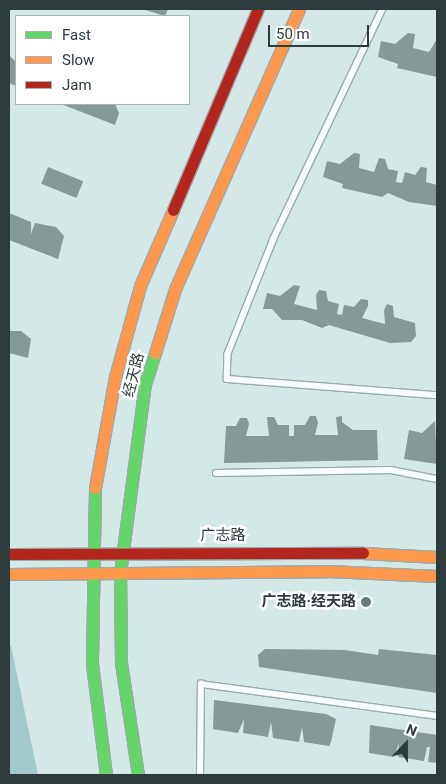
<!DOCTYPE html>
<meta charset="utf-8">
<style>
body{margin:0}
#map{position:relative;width:446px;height:784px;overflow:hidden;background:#d4e8e8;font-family:Roboto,"Noto Sans SC",sans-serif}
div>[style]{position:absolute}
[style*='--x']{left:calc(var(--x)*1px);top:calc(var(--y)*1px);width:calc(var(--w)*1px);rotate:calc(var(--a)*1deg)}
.forest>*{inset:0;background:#a1c9ca}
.building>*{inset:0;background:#859999;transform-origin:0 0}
.roads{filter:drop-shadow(1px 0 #9baaaa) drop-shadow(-1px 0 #9baaaa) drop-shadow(0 1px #9baaaa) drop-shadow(0 -1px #9baaaa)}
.lane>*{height:5.5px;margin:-2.75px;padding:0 2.75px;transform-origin:2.75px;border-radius:2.75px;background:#f9fcfc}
.fast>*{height:11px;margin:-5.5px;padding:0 5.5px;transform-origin:5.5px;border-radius:5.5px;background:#63d668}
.slow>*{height:11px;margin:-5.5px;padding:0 5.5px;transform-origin:5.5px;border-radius:5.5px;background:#ff974d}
.jam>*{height:11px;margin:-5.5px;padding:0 5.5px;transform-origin:5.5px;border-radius:5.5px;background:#b3261e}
.dots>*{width:14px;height:14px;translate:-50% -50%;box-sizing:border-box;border:2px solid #fff;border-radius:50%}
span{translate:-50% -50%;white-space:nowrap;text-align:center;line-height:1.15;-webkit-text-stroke:5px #fff;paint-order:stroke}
.street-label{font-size:15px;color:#2d3b3c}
.poi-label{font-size:15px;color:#2d3b3c;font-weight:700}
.right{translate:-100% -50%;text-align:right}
.frame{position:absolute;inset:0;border:10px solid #2d3b3c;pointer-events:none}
.legend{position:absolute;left:15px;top:15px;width:175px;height:90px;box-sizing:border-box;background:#fff;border:1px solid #abb1b1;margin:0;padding:6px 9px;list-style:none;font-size:15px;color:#2d3b3c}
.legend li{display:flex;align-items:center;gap:10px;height:25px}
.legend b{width:25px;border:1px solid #abb1b1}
.north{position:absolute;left:381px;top:719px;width:50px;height:50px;-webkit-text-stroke:4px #fff;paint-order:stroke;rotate:22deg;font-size:14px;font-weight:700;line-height:20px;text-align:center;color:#2d3b3c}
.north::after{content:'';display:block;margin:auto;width:18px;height:22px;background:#2d3b3c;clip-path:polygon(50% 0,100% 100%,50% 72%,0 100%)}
.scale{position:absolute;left:268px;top:25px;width:101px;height:22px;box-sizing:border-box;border:2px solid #2d3b3c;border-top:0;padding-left:6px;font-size:15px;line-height:18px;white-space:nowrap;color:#2d3b3c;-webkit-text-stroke:4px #fff;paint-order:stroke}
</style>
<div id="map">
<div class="forest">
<i style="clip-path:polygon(9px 646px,11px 646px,38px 775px,9px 775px)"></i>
</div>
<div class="building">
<i style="clip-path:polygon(142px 9px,168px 9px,165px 16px)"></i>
<i style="clip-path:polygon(408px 33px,415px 34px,413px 48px,429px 52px,437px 39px,437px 77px,397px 68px,398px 64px,378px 57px,381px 41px,395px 44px)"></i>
<i style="clip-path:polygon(9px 55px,16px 62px,16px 86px,9px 83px)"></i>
<i style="clip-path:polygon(61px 104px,115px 104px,119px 113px,115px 125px)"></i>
<i style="clip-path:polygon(354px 153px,360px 154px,359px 168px,374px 172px,379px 158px,385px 159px,388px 169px,398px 171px,396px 182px,402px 183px,405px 172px,415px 175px,421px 167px,427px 168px,426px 182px,437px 185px,437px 206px,409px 202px,388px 193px,382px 197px,342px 188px,343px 184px,323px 177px,327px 161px,340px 164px)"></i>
<i style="left:48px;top:167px;width:38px;height:18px;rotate:22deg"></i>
<i style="clip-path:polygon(9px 213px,31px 222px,31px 234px,35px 223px,56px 227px,64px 236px,58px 259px,9px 240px)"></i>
<i style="clip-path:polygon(294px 285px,300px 286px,294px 304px,317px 310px,316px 295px,319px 290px,326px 291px,328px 301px,339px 304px,337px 314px,342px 315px,344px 305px,354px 307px,361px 299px,368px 300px,368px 306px,362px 318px,385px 324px,384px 310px,387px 304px,393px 306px,394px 317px,415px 323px,416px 336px,411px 342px,390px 343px,329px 325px,322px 328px,302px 320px,282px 320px,272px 309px,263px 309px,267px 293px,280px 296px)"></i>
<i style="clip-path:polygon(9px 331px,21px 331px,31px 339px,28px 358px,9px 353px)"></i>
<i style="clip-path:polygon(310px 416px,316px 416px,318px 423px,315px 435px,338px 435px,336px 417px,342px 416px,342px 422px,353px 430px,377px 430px,378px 460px,224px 463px,226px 426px,236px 426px,240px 418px,247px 418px,249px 424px,246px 436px,269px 436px,267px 417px,274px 417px,278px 425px,289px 425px,289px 436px,294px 436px,294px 425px,305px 425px)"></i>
<i style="clip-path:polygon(435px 421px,437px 464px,404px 459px,409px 430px,422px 433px)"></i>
<i style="clip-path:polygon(265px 649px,345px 650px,378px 655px,379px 649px,437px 655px,437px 693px,259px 667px,258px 655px)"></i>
<i style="clip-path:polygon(214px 700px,326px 714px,336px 719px,331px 742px,329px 746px,304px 742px,302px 727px,299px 742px,273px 738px,271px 722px,268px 737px,243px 733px,244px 719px,238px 733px,213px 729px)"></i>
<i style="clip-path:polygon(370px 725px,437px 735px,437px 763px,428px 762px,430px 747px,427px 747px,424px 761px,398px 757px,399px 743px,394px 757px,369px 753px)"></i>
</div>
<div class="roads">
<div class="lane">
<i style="--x:383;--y:9;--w:255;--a:115.4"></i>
<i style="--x:274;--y:239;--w:124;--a:111.8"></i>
<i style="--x:228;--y:354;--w:25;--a:92"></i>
<i style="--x:227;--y:379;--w:211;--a:4.4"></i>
<i style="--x:216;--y:473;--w:175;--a:-1"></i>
<i style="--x:391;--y:470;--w:47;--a:11.1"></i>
<i style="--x:200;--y:775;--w:91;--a:-89.4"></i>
<i style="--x:201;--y:684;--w:238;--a:7.7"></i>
</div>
<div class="fast">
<i style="--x:95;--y:488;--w:176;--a:91"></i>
<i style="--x:92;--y:664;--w:112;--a:82.8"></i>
<i style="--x:138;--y:775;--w:113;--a:-98.6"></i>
<i style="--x:121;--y:663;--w:90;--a:-90.6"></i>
<i style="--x:120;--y:573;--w:191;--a:-82.5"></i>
<i style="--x:145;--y:384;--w:33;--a:-72"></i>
</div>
<div class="slow">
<i style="--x:155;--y:353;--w:67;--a:-72.6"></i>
<i style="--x:175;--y:289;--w:306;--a:-66.1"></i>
<i style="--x:95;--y:488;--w:113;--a:-79.8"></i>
<i style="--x:115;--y:377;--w:94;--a:-74.6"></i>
<i style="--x:140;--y:286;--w:83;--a:-66.5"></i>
<i style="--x:363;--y:553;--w:74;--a:3.1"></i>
<i style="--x:9;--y:574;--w:319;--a:-0.5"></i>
<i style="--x:328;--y:571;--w:109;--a:2.6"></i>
</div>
<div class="jam">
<i style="--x:173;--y:210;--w:218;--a:-67.1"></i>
<i style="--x:9;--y:554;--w:354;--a:-0.2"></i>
</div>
</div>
<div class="dots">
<i style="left:366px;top:602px;background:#677878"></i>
</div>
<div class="street-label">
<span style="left:134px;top:375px;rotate:-76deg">经天路</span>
<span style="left:223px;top:536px">广志路</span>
</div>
<div class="poi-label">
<span class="right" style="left:356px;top:602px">广志路·经天路</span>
</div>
<div class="frame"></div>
<ul class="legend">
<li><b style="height:6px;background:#63d668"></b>Fast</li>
<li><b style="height:6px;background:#ff974d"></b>Slow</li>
<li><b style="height:6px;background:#b3261e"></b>Jam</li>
</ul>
<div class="north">N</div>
<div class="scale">50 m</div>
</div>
